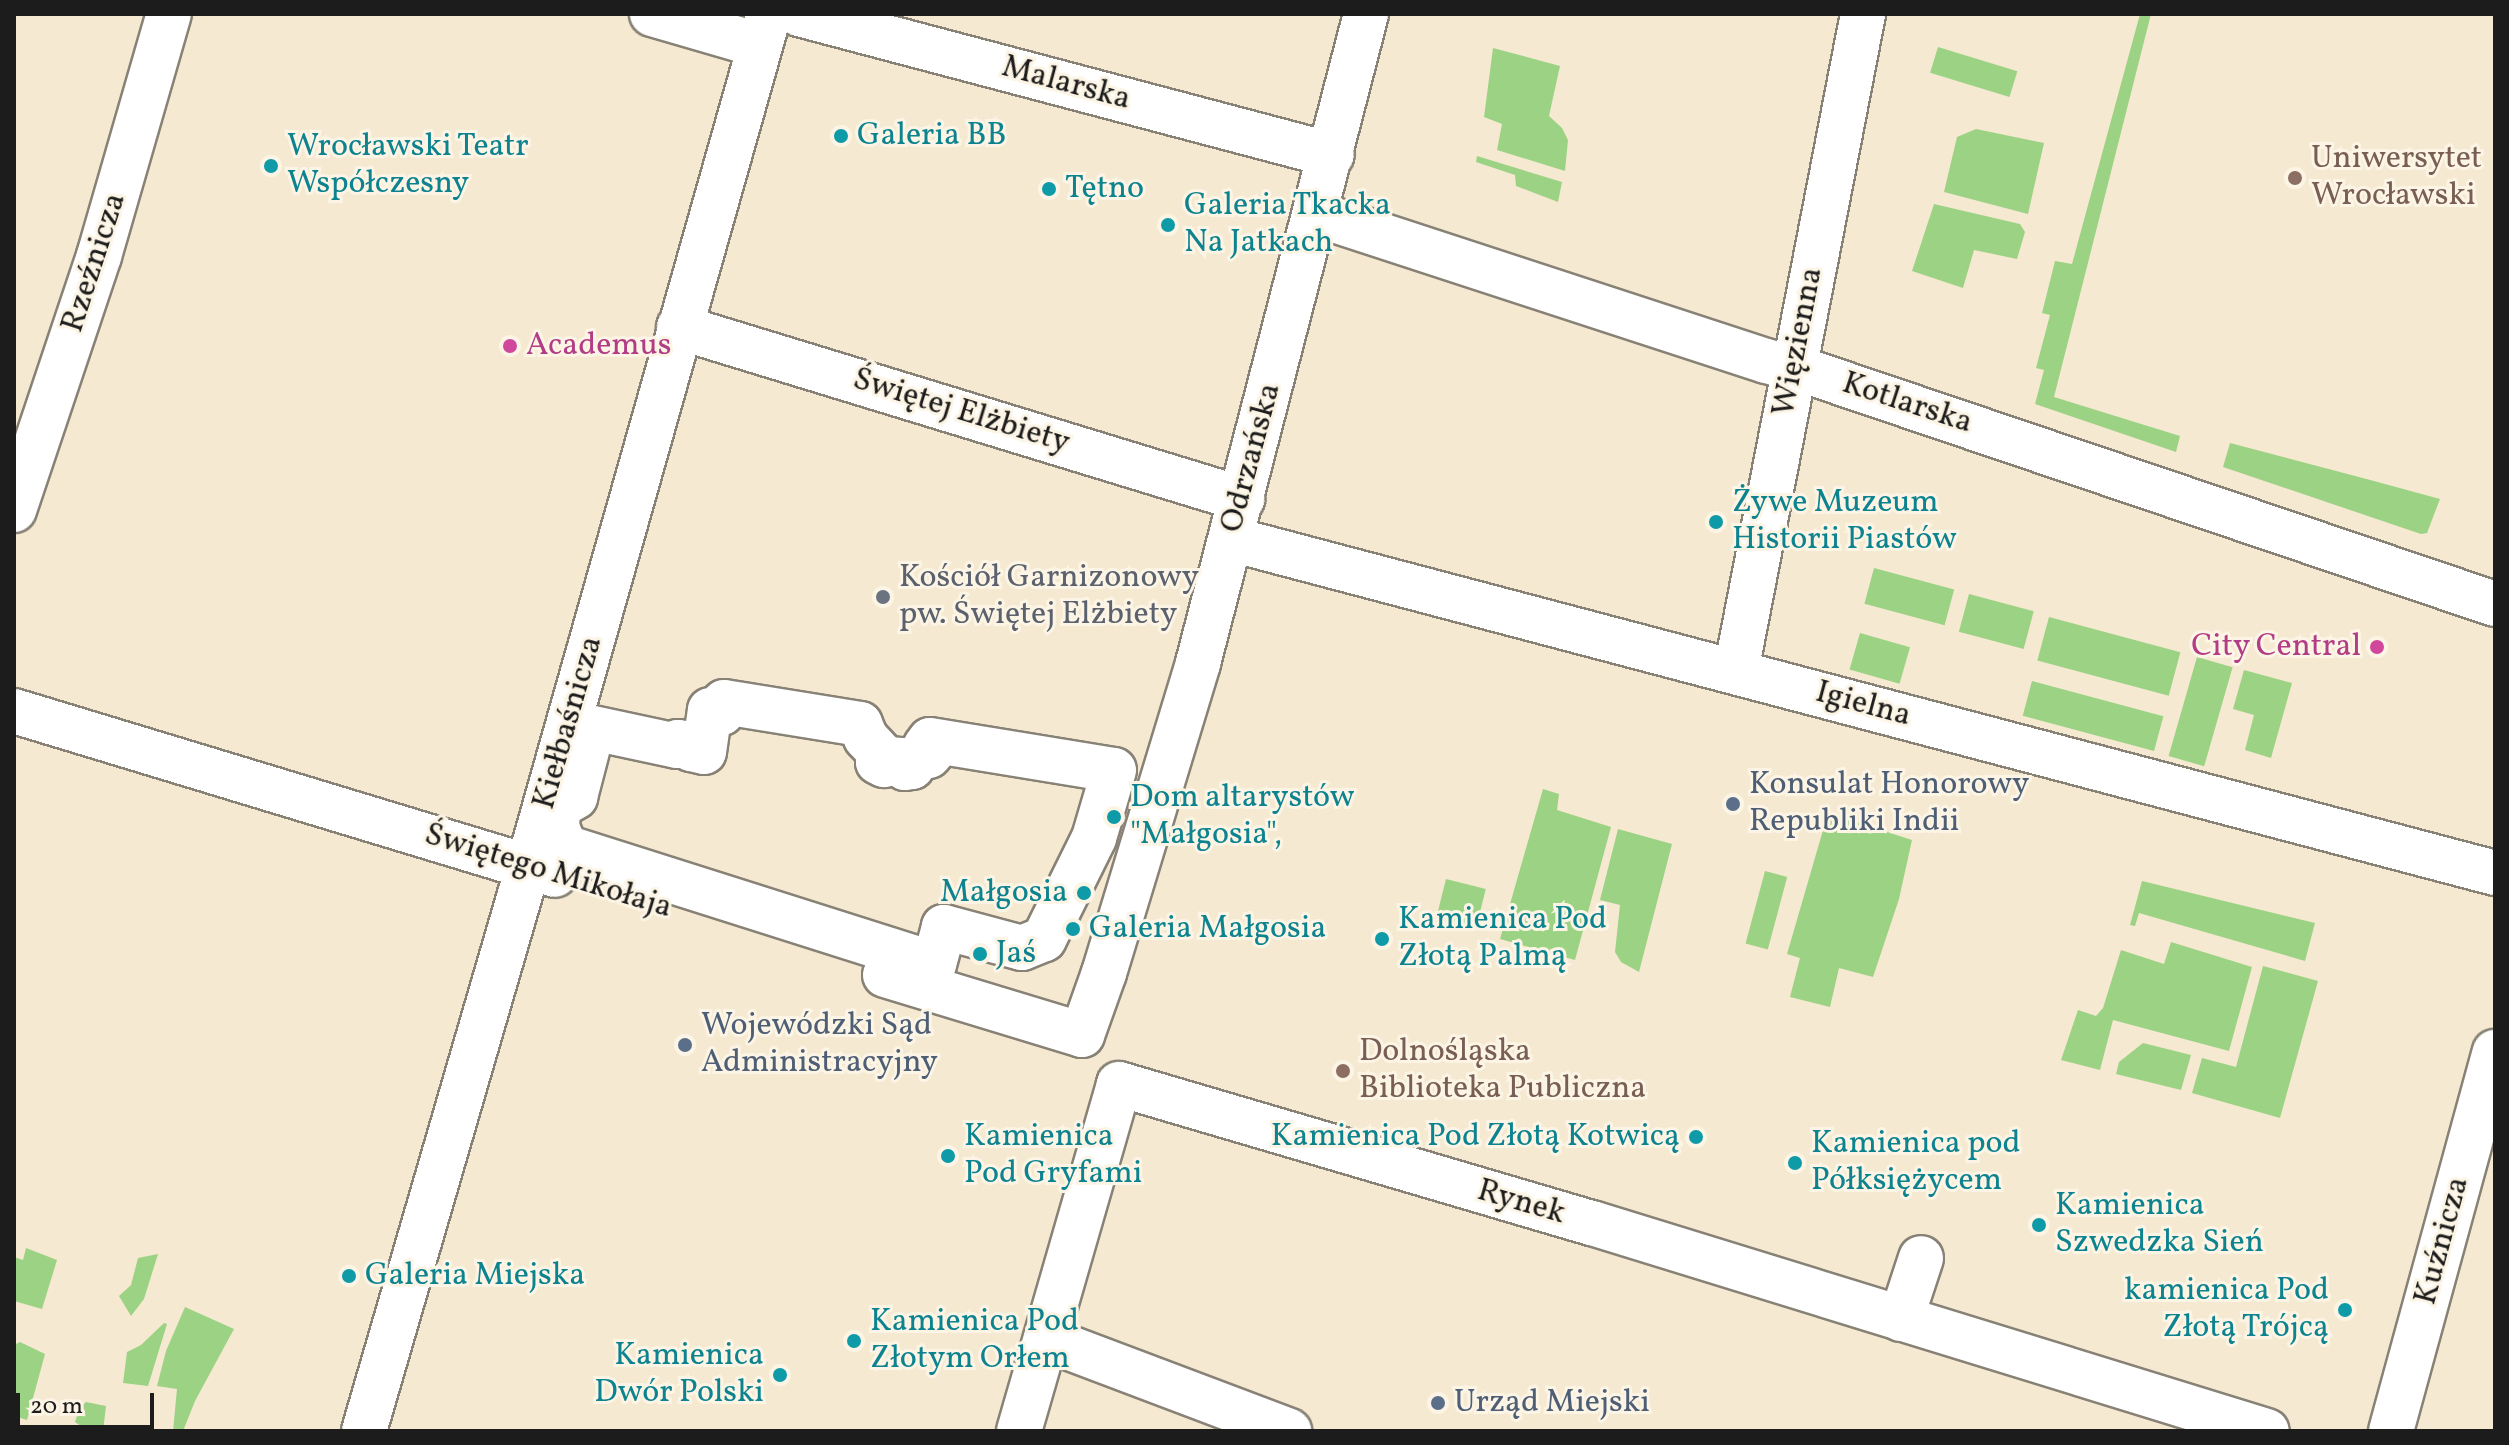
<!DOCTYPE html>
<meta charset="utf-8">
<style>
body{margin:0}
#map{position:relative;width:2509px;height:1445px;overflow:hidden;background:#f5e9d1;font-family:Vollkorn,serif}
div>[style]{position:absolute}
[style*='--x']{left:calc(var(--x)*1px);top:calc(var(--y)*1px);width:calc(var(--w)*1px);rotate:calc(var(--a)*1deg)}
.green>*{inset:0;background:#9cd284;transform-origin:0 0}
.roads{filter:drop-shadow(2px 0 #888276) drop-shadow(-2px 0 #888276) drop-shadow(0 2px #888276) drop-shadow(0 -2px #888276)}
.minor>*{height:44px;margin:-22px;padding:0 22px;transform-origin:22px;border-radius:22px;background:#fff}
.dots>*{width:22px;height:22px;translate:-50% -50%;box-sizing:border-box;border:4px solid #fcf5e5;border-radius:50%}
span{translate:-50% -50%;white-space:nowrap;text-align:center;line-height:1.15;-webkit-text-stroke:6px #fcf5e5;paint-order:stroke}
.street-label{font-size:32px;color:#1c1c1c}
.culture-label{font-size:32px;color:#0d838f}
.left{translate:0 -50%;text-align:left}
.right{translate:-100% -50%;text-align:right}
.education-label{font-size:32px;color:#785e54}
.hotel-label{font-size:32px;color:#b23c85}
.worship-label{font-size:32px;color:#5b616d}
.service-label{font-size:32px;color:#4e5e75}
.frame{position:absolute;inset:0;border:16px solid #1c1c1c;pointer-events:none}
.scale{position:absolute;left:16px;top:1393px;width:138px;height:36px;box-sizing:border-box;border:4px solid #1c1c1c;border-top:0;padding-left:10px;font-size:24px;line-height:28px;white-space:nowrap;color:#1c1c1c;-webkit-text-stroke:6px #fcf5e5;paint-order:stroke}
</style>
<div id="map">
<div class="green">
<i style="clip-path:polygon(2140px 14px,2151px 14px,2054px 397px,2180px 436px,2176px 452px,2035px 404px,2044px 370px,2036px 368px,2050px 315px,2042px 313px,2055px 261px,2072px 264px)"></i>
<i style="left:1938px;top:47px;width:83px;height:27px;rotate:17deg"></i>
<i style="clip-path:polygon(1493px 48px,1560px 66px,1549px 116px,1562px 128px,1568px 140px,1565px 171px,1497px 150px,1502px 124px,1484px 117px)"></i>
<i style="clip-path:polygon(1976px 129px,2044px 143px,2028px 214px,1944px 192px,1957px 137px)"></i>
<i style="clip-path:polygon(1477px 156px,1562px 182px,1558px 202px,1516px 186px,1515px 175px,1476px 162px)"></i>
<i style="clip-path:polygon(1934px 204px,2020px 224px,2025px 232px,2017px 259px,1974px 250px,1963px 288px,1912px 271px)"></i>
<i style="clip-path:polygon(2230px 443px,2374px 481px,2440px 499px,2427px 533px,2421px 534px,2223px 467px)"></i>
<i style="left:1874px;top:568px;width:83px;height:37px;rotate:15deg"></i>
<i style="left:1969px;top:594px;width:67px;height:39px;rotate:15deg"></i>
<i style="left:2049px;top:617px;width:136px;height:45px;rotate:15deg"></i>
<i style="left:1860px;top:633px;width:52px;height:38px;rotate:16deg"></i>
<i style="left:2197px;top:657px;width:37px;height:103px;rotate:16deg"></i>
<i style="clip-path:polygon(2244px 670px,2292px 683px,2271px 758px,2245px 750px,2254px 715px,2233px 709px)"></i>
<i style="left:2032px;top:681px;width:136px;height:36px;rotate:15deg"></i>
<i style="clip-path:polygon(1543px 789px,1559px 794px,1557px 810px,1611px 827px,1575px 960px,1500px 939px)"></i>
<i style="clip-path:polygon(1828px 813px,1912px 840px,1899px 899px,1873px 977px,1839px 968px,1830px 1007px,1790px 997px,1800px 958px,1787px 954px)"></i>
<i style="clip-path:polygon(1618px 829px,1672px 844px,1639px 972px,1621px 962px,1615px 952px,1620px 905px,1600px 900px)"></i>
<i style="left:1765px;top:871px;width:23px;height:75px;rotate:15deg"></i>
<i style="left:1446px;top:879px;width:41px;height:39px;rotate:14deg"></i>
<i style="clip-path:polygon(2142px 881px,2315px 923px,2305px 961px,2139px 913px,2135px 926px,2130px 925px)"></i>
<i style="clip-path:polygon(2171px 942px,2252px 967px,2229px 1051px,2113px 1020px,2100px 1070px,2061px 1060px,2078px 1010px,2096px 1016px,2103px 1008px,2121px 950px,2164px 964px)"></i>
<i style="clip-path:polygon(2263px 966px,2318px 981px,2280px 1118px,2192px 1093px,2202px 1058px,2236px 1067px)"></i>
<i style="clip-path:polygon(2143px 1043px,2191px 1055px,2181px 1090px,2116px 1074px,2119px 1062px)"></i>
<i style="clip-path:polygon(26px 1248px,57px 1260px,42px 1309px,14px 1301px,14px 1257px,23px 1260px)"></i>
<i style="clip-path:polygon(158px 1254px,144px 1299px,131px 1316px,119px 1296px,131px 1285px,138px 1258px)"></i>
<i style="clip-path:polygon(185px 1307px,234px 1329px,195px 1401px,183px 1431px,173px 1431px,177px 1389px,157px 1386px,166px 1351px)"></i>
<i style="clip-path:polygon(164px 1323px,167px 1324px,148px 1386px,123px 1383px,127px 1352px,141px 1345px)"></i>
<i style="clip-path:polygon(20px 1342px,45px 1354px,27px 1420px,14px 1416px,14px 1345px)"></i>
<i style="clip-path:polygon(86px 1402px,106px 1406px,103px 1431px,88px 1431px,75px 1422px,79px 1409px)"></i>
</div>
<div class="roads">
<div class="minor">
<i style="--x:652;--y:14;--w:111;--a:16.2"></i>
<i style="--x:799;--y:14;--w:551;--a:14.82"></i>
<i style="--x:1316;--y:214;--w:473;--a:18.1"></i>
<i style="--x:1766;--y:361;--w:44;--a:14.3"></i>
<i style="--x:1809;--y:372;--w:724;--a:18.69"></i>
<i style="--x:679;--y:327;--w:589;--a:16.99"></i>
<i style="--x:14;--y:510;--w:268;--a:-71.5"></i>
<i style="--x:99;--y:256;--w:252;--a:-73.9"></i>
<i style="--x:1231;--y:539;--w:1307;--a:14.8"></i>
<i style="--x:1736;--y:671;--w:669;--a:-79.06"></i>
<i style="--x:724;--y:702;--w:138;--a:9.2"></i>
<i style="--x:860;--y:724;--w:15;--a:67"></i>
<i style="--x:866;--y:738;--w:23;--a:47"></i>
<i style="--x:882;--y:755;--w:8;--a:120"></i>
<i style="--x:878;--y:762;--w:7;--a:27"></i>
<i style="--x:884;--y:765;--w:7;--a:-56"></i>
<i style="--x:888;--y:759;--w:16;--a:4"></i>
<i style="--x:904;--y:760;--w:8;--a:83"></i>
<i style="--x:905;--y:768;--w:7;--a:-8"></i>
<i style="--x:912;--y:767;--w:7;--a:-98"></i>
<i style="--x:911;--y:760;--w:15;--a:-32"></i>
<i style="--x:924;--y:752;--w:6;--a:39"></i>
<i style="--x:929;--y:756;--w:6;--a:-51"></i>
<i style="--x:933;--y:751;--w:9;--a:-144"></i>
<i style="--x:926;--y:746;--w:7;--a:-56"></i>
<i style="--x:930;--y:740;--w:186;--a:9.3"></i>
<i style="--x:1114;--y:770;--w:71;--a:106.4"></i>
<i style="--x:1094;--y:838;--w:113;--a:116.3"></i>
<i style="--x:1044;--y:939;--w:24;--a:158"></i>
<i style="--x:1022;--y:948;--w:81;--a:-164.9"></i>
<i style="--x:944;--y:927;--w:38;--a:105"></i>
<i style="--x:934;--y:964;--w:383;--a:-162.4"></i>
<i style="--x:569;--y:848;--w:8;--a:-135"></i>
<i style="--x:563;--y:842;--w:16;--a:-112"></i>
<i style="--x:557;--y:827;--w:20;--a:-87"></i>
<i style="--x:558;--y:807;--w:20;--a:-30"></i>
<i style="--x:575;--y:797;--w:71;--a:-75.4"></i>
<i style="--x:593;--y:728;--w:86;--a:12.1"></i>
<i style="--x:677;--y:746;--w:4;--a:-76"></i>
<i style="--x:678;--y:742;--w:13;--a:9"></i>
<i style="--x:691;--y:744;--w:5;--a:90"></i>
<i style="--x:691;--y:749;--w:13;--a:13"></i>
<i style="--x:704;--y:752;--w:42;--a:-81.9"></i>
<i style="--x:710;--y:710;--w:12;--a:14"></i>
<i style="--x:722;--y:713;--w:11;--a:-80"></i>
<i style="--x:14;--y:711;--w:565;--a:16.86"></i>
<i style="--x:885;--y:975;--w:206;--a:16.9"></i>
<i style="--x:1082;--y:1035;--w:66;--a:-70.5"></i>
<i style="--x:1104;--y:973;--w:324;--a:-73.1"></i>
<i style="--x:1198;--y:663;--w:670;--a:-75.49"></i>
<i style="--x:1119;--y:1084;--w:493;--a:16.4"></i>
<i style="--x:1592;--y:1223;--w:706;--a:17.13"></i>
<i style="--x:1901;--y:1319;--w:64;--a:-71.8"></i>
<i style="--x:1046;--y:1339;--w:260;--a:20.7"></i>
<i style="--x:364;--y:1431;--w:587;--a:-73.79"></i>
<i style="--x:528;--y:867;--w:886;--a:-74.22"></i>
<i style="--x:1019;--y:1431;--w:361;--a:-73.9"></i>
<i style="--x:2391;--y:1431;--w:393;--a:-74.7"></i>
</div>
</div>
<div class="dots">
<i style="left:841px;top:136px;background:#0f9aa8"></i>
<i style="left:271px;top:166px;background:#0f9aa8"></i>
<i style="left:2295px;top:178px;background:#8d6e63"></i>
<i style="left:1049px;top:189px;background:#0f9aa8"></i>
<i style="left:1168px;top:225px;background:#0f9aa8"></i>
<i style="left:510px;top:346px;background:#d1479c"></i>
<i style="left:1716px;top:522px;background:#0f9aa8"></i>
<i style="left:883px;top:597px;background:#6b7280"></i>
<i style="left:2377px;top:647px;background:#d1479c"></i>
<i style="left:1733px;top:804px;background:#5c6f8a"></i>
<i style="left:1114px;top:817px;background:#0f9aa8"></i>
<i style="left:1084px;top:893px;background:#0f9aa8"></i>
<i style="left:1073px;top:929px;background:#0f9aa8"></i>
<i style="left:1382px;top:939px;background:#0f9aa8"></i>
<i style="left:980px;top:954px;background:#0f9aa8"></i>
<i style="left:685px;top:1045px;background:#5c6f8a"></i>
<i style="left:1343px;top:1071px;background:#8d6e63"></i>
<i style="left:1696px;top:1137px;background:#0f9aa8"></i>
<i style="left:948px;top:1156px;background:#0f9aa8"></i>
<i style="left:1795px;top:1163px;background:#0f9aa8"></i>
<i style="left:2039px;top:1225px;background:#0f9aa8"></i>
<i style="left:349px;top:1276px;background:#0f9aa8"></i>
<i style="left:2345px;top:1310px;background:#0f9aa8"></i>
<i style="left:854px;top:1341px;background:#0f9aa8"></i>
<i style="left:780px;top:1375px;background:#0f9aa8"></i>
<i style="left:1438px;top:1403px;background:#5c6f8a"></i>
</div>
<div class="street-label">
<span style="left:1066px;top:84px;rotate:15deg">Malarska</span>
<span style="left:95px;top:263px;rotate:-72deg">Rzeźnicza</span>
<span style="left:1799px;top:342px;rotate:-79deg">Więzienna</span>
<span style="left:1907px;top:404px;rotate:18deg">Kotlarska</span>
<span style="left:961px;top:412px;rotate:17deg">Świętej Elżbiety</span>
<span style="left:1252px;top:458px;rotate:-75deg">Odrzańska</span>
<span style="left:1863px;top:705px;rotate:15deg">Igielna</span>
<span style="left:569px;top:723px;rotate:-74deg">Kiełbaśnicza</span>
<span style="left:548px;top:872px;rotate:17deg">Świętego Mikołaja</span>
<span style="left:1521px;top:1203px;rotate:16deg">Rynek</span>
<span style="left:2443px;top:1241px;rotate:-75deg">Kuźnicza</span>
</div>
<div class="culture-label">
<span class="left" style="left:857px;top:136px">Galeria BB</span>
<span class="left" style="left:287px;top:166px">Wrocławski Teatr<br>Współczesny</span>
<span class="left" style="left:1065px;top:189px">Tętno</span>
<span class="left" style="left:1184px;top:225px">Galeria Tkacka<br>Na Jatkach</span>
<span class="left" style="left:1732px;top:522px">Żywe Muzeum<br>Historii Piastów</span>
<span class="left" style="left:1130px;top:817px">Dom altarystów<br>"Małgosia",</span>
<span class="right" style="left:1068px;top:893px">Małgosia</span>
<span class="left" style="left:1398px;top:939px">Kamienica Pod<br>Złotą Palmą</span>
<span class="left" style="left:1089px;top:929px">Galeria Małgosia</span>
<span class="left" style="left:996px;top:954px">Jaś</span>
<span class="right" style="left:1680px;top:1137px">Kamienica Pod Złotą Kotwicą</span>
<span class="left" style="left:964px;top:1156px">Kamienica<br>Pod Gryfami</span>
<span class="left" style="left:1811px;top:1163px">Kamienica pod<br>Półksiężycem</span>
<span class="left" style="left:2055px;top:1225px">Kamienica<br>Szwedzka Sień</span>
<span class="left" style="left:365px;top:1276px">Galeria Miejska</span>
<span class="right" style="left:2329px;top:1310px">kamienica Pod<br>Złotą Trójcą</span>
<span class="left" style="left:870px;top:1341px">Kamienica Pod<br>Złotym Orłem</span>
<span class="right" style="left:764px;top:1375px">Kamienica<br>Dwór Polski</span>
</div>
<div class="education-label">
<span class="left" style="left:2311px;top:178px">Uniwersytet<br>Wrocławski</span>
<span class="left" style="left:1359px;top:1071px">Dolnośląska<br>Biblioteka Publiczna</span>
</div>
<div class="hotel-label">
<span class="left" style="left:526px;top:346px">Academus</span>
<span class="right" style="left:2361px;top:647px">City Central</span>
</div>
<div class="worship-label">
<span class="left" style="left:899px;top:597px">Kościół Garnizonowy<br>pw. Świętej Elżbiety</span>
</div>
<div class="service-label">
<span class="left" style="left:1749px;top:804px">Konsulat Honorowy<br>Republiki Indii</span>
<span class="left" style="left:701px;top:1045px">Wojewódzki Sąd<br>Administracyjny</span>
<span class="left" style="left:1454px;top:1403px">Urząd Miejski</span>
</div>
<div class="frame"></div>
<div class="scale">20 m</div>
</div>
